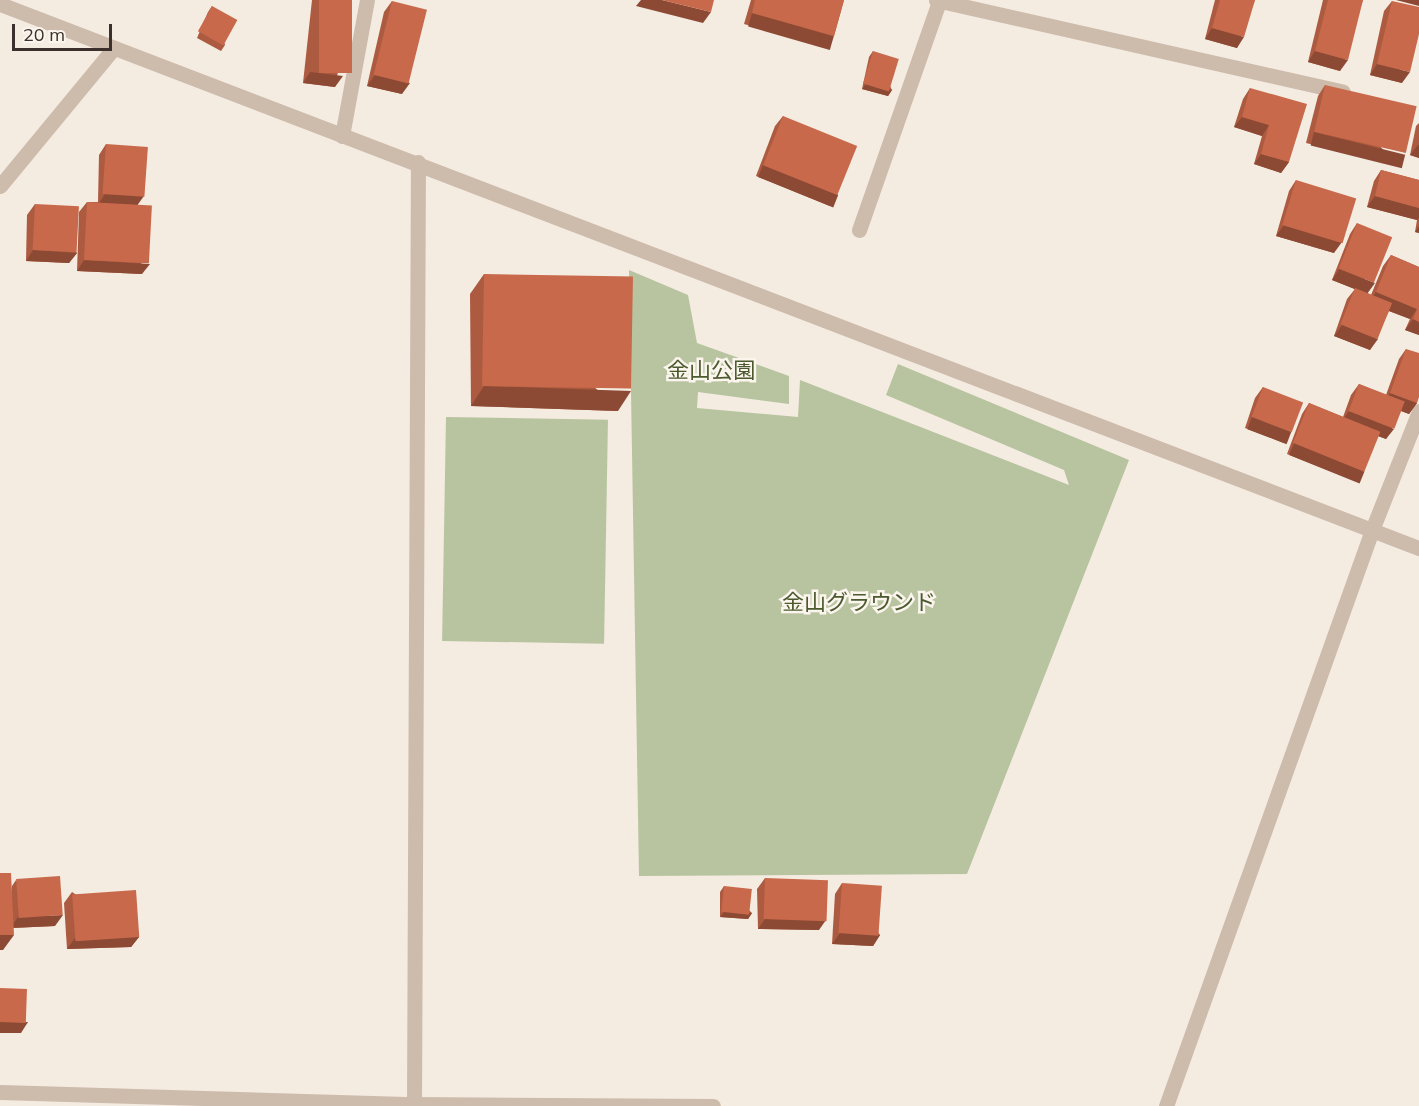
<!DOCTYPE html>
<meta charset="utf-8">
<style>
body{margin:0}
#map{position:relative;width:1419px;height:1106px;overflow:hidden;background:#f4ebe1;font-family:Mulish,"Noto Sans JP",sans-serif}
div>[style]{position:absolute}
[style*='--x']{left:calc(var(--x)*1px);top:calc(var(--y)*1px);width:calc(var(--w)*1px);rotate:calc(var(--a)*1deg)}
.green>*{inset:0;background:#b8c4a0;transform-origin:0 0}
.street>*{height:15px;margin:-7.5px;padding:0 7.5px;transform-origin:7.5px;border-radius:7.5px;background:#cdbbac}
.wall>*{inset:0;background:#ac5a40}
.shaded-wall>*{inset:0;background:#8c4a34;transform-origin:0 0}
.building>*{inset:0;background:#c8694b;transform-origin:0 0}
span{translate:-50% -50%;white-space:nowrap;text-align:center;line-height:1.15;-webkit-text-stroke:5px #fbf5ee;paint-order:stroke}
.park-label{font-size:22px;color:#4a5a2e}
.scale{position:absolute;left:12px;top:24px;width:100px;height:27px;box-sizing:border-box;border:3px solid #3b302b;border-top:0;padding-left:8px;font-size:18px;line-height:21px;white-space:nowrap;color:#3b302b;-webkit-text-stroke:4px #fbf5ee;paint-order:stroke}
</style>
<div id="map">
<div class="green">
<i style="clip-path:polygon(629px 270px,688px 295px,697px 343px,789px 376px,789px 404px,698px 392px,697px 408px,798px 417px,800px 380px,1069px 485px,1064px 470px,886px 395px,898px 364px,1129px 460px,967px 874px,639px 876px)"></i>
<i style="left:446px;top:417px;width:162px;height:224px;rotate:1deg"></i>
</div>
<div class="street">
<i style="--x:936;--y:0;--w:417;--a:12.7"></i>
<i style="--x:0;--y:4;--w:1520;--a:20.98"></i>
<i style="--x:342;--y:136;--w:138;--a:-79.6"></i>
<i style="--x:0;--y:186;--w:176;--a:-50.5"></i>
<i style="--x:859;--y:230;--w:243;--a:-70.7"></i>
<i style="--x:0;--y:1092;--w:414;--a:1.7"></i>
<i style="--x:414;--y:1104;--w:299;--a:0.4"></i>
<i style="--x:414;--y:1106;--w:944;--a:-89.76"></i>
<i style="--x:1166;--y:1106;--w:612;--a:-70.32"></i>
<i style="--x:1372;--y:530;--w:128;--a:-68.4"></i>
</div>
<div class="wall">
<i style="clip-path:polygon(312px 0,352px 0,335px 87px,303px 83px)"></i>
<i style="clip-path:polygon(751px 0,844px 0,834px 36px,827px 47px,744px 24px)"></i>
<i style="clip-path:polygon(1215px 0,1255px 0,1237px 48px,1205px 39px)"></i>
<i style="clip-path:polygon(1323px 0,1363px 0,1340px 71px,1308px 62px)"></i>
<i style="clip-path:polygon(392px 1px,402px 94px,367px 86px,384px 12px)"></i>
<i style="clip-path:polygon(1392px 1px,1402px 83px,1370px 75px,1384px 11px)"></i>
<i style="clip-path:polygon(212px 6px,225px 45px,221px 51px,197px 38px,208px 12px)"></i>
<i style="clip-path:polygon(873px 51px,892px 90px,888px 96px,862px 89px,869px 57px)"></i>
<i style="clip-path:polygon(1325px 85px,1397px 165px,1306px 143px,1318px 96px)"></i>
<i style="clip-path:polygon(1250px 88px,1289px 162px,1281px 173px,1254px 164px,1262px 136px,1234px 127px,1243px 99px)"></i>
<i style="clip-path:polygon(783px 116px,838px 195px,830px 206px,756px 176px,775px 126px)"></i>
<i style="clip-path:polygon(1419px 123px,1419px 158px,1410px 155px,1416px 126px)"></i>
<i style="clip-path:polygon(106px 144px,138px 204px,142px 274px,77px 271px,79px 212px,87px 202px,98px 202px,99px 155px)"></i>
<i style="clip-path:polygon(1381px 170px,1419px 180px,1419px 233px,1415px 232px,1417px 220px,1367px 207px,1374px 181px)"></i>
<i style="clip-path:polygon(1296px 180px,1334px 253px,1276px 236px,1289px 191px)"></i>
<i style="clip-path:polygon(35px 204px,77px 253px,69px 263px,26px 261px,27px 215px)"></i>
<i style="clip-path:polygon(1357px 223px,1367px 293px,1371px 295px,1383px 266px,1391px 255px,1419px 267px,1419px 335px,1405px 330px,1410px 319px,1389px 311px,1370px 350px,1334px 336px,1347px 299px,1355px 289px,1332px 280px,1350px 234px)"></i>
<i style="clip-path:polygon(484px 274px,618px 411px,471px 406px,470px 294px)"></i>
<i style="clip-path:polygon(1406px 349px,1417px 403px,1409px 414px,1401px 411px,1386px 439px,1378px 436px,1358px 482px,1287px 454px,1302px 414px,1309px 403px,1343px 417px,1351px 395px,1359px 384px,1386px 395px,1399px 359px)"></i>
<i style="clip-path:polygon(1263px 387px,1291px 432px,1284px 443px,1245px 428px,1255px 398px)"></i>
<i style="clip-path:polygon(765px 878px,819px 930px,758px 929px,757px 889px)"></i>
<i style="clip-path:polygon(16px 880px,55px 926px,13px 928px,3px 950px,12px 886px)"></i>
<i style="clip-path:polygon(842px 883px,880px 935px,873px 946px,832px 944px,835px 894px)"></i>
<i style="clip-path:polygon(724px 886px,752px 913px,748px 919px,720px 917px,720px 892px)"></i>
<i style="clip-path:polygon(72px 892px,139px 937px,131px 947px,67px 949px,64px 903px)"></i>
</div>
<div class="shaded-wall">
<i style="clip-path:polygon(641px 0,662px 0,711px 12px,703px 23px,636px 6px)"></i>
<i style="clip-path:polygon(1396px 0,1419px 0,1419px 6px)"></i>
<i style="left:752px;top:13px;width:85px;height:14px;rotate:16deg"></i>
<i style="clip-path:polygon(1212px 28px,1244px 37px,1237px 48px,1205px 39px)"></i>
<i style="clip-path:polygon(1315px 51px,1348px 60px,1340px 71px,1308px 62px)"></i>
<i style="clip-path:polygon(1377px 64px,1410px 72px,1402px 83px,1370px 75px)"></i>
<i style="clip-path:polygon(310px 72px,343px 76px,335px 87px,303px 83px)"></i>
<i style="clip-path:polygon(375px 75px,410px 83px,402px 94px,367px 86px)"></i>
<i style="clip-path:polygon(866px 84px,892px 90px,888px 96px,862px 89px)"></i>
<i style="clip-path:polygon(1242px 117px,1269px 125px,1262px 136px,1234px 127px)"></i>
<i style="left:1314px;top:132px;width:94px;height:14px;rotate:14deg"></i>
<i style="clip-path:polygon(1418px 145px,1419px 145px,1419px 158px,1410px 155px)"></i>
<i style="clip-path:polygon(1261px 154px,1289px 162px,1281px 173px,1254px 164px)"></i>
<i style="left:763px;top:165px;width:81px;height:13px;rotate:22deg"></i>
<i style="clip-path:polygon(105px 194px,144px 196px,136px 207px,98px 205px)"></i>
<i style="clip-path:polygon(1375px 196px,1419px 208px,1419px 218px,1417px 220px,1367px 207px)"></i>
<i style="clip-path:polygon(1284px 225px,1342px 242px,1334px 253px,1276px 236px)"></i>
<i style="clip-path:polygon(1419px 226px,1419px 233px,1415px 232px)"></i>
<i style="clip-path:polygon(33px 250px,77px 253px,69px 263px,26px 261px)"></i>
<i style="clip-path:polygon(84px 260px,150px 264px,142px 274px,77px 271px)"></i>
<i style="clip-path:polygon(1339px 269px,1375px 283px,1367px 294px,1332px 280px)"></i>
<i style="clip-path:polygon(1376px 292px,1417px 309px,1410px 319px,1368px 303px)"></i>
<i style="clip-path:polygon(1413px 319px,1419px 322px,1419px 335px,1405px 330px)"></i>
<i style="clip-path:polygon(1342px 325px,1378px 339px,1370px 350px,1334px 336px)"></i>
<i style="clip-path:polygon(484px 386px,631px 391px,618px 411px,471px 406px)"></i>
<i style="clip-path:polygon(1390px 393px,1417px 403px,1409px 414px,1383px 404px)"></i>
<i style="clip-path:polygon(1349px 411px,1394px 429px,1386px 439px,1341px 422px)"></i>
<i style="left:1252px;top:417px;width:42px;height:13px;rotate:21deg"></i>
<i style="left:1294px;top:443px;width:76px;height:13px;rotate:22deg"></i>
<i style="clip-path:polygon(724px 912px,752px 913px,748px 919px,720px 917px)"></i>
<i style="clip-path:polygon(63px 915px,55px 926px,10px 928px,18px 917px)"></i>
<i style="clip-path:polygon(765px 919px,826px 920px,819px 930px,758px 929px)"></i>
<i style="clip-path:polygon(840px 933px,880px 935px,873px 946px,832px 944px)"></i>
<i style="clip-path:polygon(0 935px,14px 935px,3px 950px,0 950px)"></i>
<i style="clip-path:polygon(139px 937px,131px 947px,67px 949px,75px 938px)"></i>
<i style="clip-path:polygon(0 1022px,28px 1022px,21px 1033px,0 1033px)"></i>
</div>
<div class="building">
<i style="left:319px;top:0;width:33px;height:73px"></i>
<i style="clip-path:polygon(662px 0,714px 0,711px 12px)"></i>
<i style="clip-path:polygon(755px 0,844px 0,834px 36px,752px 13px)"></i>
<i style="clip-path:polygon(1220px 0,1255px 0,1244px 37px,1212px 28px)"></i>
<i style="clip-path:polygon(1328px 0,1363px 0,1348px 60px,1315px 51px)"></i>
<i style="left:392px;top:1px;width:36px;height:76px;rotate:14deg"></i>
<i style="clip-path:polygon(1392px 1px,1419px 7px,1419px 34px,1410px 72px,1377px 64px)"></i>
<i style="left:212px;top:6px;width:29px;height:29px;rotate:29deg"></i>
<i style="left:873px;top:51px;width:27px;height:34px;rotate:17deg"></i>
<i style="left:1325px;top:85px;width:94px;height:48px;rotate:13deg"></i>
<i style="clip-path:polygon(1250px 88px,1307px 104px,1289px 162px,1261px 154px,1269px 125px,1242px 117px)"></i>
<i style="left:783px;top:116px;width:80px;height:53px;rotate:22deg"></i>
<i style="left:106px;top:144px;width:42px;height:50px;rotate:4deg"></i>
<i style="clip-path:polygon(1381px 170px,1419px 180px,1419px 208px,1375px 196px)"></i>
<i style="left:1296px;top:180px;width:63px;height:47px;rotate:17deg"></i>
<i style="left:87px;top:202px;width:65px;height:58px;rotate:3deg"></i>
<i style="left:35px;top:204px;width:44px;height:46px;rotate:3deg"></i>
<i style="left:1357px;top:223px;width:38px;height:49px;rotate:22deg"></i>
<i style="clip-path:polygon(1391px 255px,1419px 267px,1419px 322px,1413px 319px,1417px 309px,1376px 292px)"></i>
<i style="left:484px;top:274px;width:149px;height:112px;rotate:1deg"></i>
<i style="left:1355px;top:288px;width:40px;height:39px;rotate:22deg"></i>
<i style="clip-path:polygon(1406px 349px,1419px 353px,1419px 397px,1417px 403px,1390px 393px)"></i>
<i style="left:1359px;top:384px;width:49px;height:29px;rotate:21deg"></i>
<i style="left:1263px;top:387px;width:43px;height:32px;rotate:21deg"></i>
<i style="left:1309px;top:403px;width:77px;height:43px;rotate:22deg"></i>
<i style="clip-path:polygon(0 873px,11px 873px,14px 935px,0 935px)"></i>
<i style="left:60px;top:876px;width:39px;height:44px;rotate:86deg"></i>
<i style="left:765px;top:878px;width:63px;height:41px;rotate:2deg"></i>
<i style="left:842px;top:883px;width:40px;height:50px;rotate:4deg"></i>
<i style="left:724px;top:886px;width:28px;height:26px;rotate:6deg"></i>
<i style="left:136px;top:890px;width:47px;height:64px;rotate:86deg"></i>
<i style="left:0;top:988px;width:27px;height:34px;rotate:2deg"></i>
</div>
<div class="park-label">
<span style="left:711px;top:371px">金山公園</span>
<span style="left:859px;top:603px">金山グラウンド</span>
</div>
<div class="scale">20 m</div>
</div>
